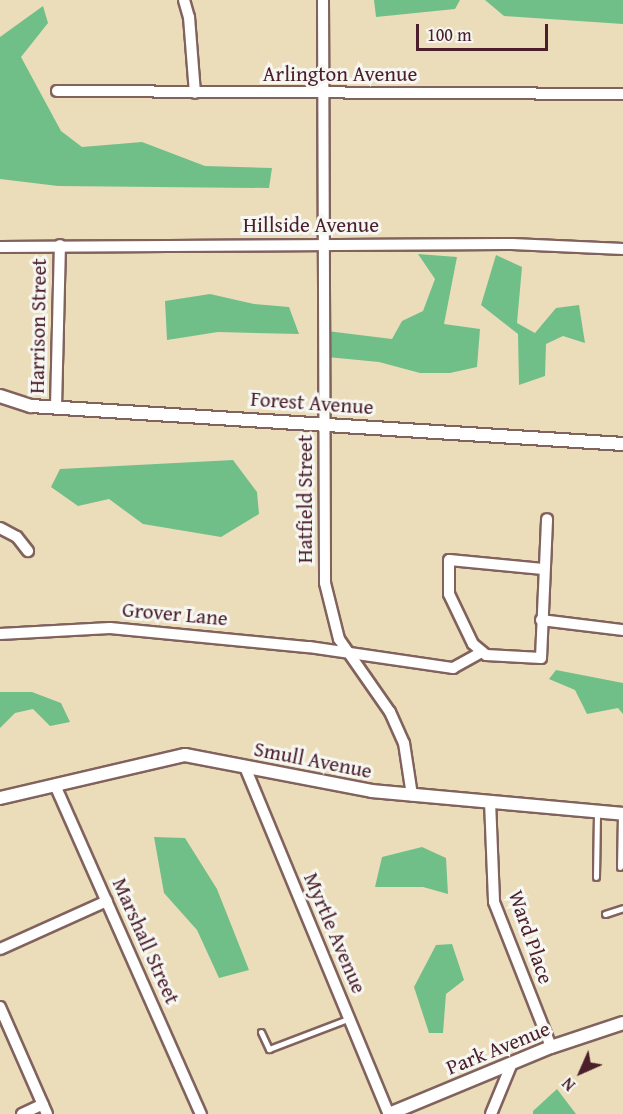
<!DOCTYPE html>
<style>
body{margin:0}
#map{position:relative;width:623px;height:1114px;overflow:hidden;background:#ebddba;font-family:"Gentium Book Plus",serif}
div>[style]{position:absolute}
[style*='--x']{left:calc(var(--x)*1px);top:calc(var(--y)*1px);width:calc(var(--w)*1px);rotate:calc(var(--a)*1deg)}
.forest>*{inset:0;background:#71bf88}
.roads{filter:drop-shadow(2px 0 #82625d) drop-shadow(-2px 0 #82625d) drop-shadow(0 2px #82625d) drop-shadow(0 -2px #82625d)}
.service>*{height:5px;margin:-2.5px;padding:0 2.5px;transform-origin:2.5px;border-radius:2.5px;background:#fff}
.minor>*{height:10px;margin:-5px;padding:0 5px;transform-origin:5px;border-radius:5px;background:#fff}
.tertiary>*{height:12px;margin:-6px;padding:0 6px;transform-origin:6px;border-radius:6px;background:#fff}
span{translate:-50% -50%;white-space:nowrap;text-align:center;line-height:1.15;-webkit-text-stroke:6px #f6f6f2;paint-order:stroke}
.street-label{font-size:21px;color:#4a1f2b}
.north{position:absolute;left:551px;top:1042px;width:60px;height:60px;-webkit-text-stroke:4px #f6f6f2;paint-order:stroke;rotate:225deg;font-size:16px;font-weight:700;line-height:24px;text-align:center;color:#4a1f2b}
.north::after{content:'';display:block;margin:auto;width:21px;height:27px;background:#4a1f2b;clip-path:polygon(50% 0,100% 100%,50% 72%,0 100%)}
.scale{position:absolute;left:416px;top:24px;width:132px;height:27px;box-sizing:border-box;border:3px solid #4a1f2b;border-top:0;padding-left:8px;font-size:18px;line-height:21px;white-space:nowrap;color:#4a1f2b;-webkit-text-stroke:4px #f6f6f2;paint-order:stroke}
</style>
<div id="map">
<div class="forest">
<i style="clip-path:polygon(374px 0,460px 0,455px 9px,376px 17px)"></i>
<i style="clip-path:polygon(485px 0,623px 0,623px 24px,504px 16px)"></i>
<i style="clip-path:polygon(43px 6px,48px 23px,21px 57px,61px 131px,82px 147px,142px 142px,205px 166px,272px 168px,269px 188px,58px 186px,0 179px,0 37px)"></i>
<i style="clip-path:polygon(418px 254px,457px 257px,444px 324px,480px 329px,477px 367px,450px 373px,420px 373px,379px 362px,327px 357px,327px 331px,392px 339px,402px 321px,423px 311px,435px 279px)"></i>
<i style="clip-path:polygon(496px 255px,522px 267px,517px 323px,535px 333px,556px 308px,579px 305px,585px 343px,563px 336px,546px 344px,545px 376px,519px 385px,518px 334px,481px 305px)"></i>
<i style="clip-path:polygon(210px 294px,254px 304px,289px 307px,299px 334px,218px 332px,167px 340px,165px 301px)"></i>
<i style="clip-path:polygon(233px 460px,257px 492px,259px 514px,221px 537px,143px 524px,109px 499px,78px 506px,51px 487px,60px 469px)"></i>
<i style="clip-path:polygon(556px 670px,623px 683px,623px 714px,618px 708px,587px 714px,575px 690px,549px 679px)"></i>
<i style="clip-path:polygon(0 692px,32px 692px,61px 703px,70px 722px,50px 726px,33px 709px,15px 713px,0 728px)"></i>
<i style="clip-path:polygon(154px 837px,185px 838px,217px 889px,249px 970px,219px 978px,197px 930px,164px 893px)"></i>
<i style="clip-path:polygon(422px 847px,446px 858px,448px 894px,423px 887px,375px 887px,382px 857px)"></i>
<i style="clip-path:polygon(452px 944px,464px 980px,446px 994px,443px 1033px,429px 1033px,414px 987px,436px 945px)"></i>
<i style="clip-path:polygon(557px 1089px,576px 1114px,533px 1114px,533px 1111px)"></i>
</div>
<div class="roads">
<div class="service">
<i style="--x:620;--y:867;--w:52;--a:-88.9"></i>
<i style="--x:596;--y:877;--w:64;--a:-89.1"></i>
<i style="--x:605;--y:914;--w:19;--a:-18"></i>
<i style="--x:261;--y:1032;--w:19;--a:65"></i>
<i style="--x:269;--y:1049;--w:87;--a:-20.9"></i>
</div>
<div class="minor">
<i style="--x:184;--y:0;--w:18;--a:74"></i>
<i style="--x:189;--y:17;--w:76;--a:85.5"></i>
<i style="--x:323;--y:0;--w:583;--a:89.8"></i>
<i style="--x:325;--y:583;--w:58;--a:76"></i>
<i style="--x:339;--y:639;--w:89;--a:55.1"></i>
<i style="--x:390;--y:712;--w:34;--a:66"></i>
<i style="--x:404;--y:743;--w:53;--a:81.3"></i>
<i style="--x:57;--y:91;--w:566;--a:0.3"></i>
<i style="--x:0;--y:247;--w:512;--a:-0.34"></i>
<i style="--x:512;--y:244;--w:111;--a:2.6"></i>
<i style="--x:56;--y:407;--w:162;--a:-88.6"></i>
<i style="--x:0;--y:528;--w:19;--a:28"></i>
<i style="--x:17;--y:537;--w:18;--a:52"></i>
<i style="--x:543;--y:569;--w:94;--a:-174.5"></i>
<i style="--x:449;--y:560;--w:34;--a:90"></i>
<i style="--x:449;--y:594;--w:55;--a:64.4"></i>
<i style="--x:473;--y:644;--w:17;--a:40"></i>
<i style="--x:486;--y:655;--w:55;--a:3.1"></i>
<i style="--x:541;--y:658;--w:139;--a:-87.5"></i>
<i style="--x:541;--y:620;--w:83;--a:7"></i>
<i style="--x:0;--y:634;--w:110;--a:-3.1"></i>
<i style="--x:110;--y:628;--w:200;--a:5.5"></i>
<i style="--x:309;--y:647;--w:146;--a:8.3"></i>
<i style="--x:453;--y:668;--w:33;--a:-29"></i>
<i style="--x:245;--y:767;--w:376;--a:67.5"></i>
<i style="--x:55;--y:785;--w:360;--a:66.1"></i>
<i style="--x:490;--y:801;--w:101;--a:87.7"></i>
<i style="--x:494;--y:902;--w:156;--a:68.5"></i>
<i style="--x:0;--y:949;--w:117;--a:-24.2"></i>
<i style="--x:0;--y:1007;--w:117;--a:66.3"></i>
<i style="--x:22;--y:1114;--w:23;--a:-25"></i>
<i style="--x:491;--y:1114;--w:55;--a:-67.6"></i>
</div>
<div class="tertiary">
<i style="--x:0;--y:396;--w:33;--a:18"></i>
<i style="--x:31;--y:406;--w:593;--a:3.67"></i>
<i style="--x:0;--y:798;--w:190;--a:-13.1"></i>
<i style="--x:185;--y:755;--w:190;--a:10.9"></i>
<i style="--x:372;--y:791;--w:252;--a:5.2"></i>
<i style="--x:389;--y:1114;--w:175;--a:-22.5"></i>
<i style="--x:551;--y:1047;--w:76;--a:-18.4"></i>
</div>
</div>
<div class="street-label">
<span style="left:340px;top:74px">Arlington Avenue</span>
<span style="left:311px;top:225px">Hillside Avenue</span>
<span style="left:38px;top:326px;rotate:-89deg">Harrison Street</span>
<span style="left:312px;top:403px;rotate:4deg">Forest Avenue</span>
<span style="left:305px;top:499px;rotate:-90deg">Hatfield Street</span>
<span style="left:175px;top:614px;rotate:5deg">Grover Lane</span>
<span style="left:313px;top:760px;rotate:11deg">Smull Avenue</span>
<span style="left:335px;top:933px;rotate:67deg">Myrtle Avenue</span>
<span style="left:531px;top:937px;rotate:71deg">Ward Place</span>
<span style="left:146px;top:941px;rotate:66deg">Marshall Street</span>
<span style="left:498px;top:1048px;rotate:-22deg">Park Avenue</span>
</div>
<div class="north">N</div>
<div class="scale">100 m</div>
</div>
